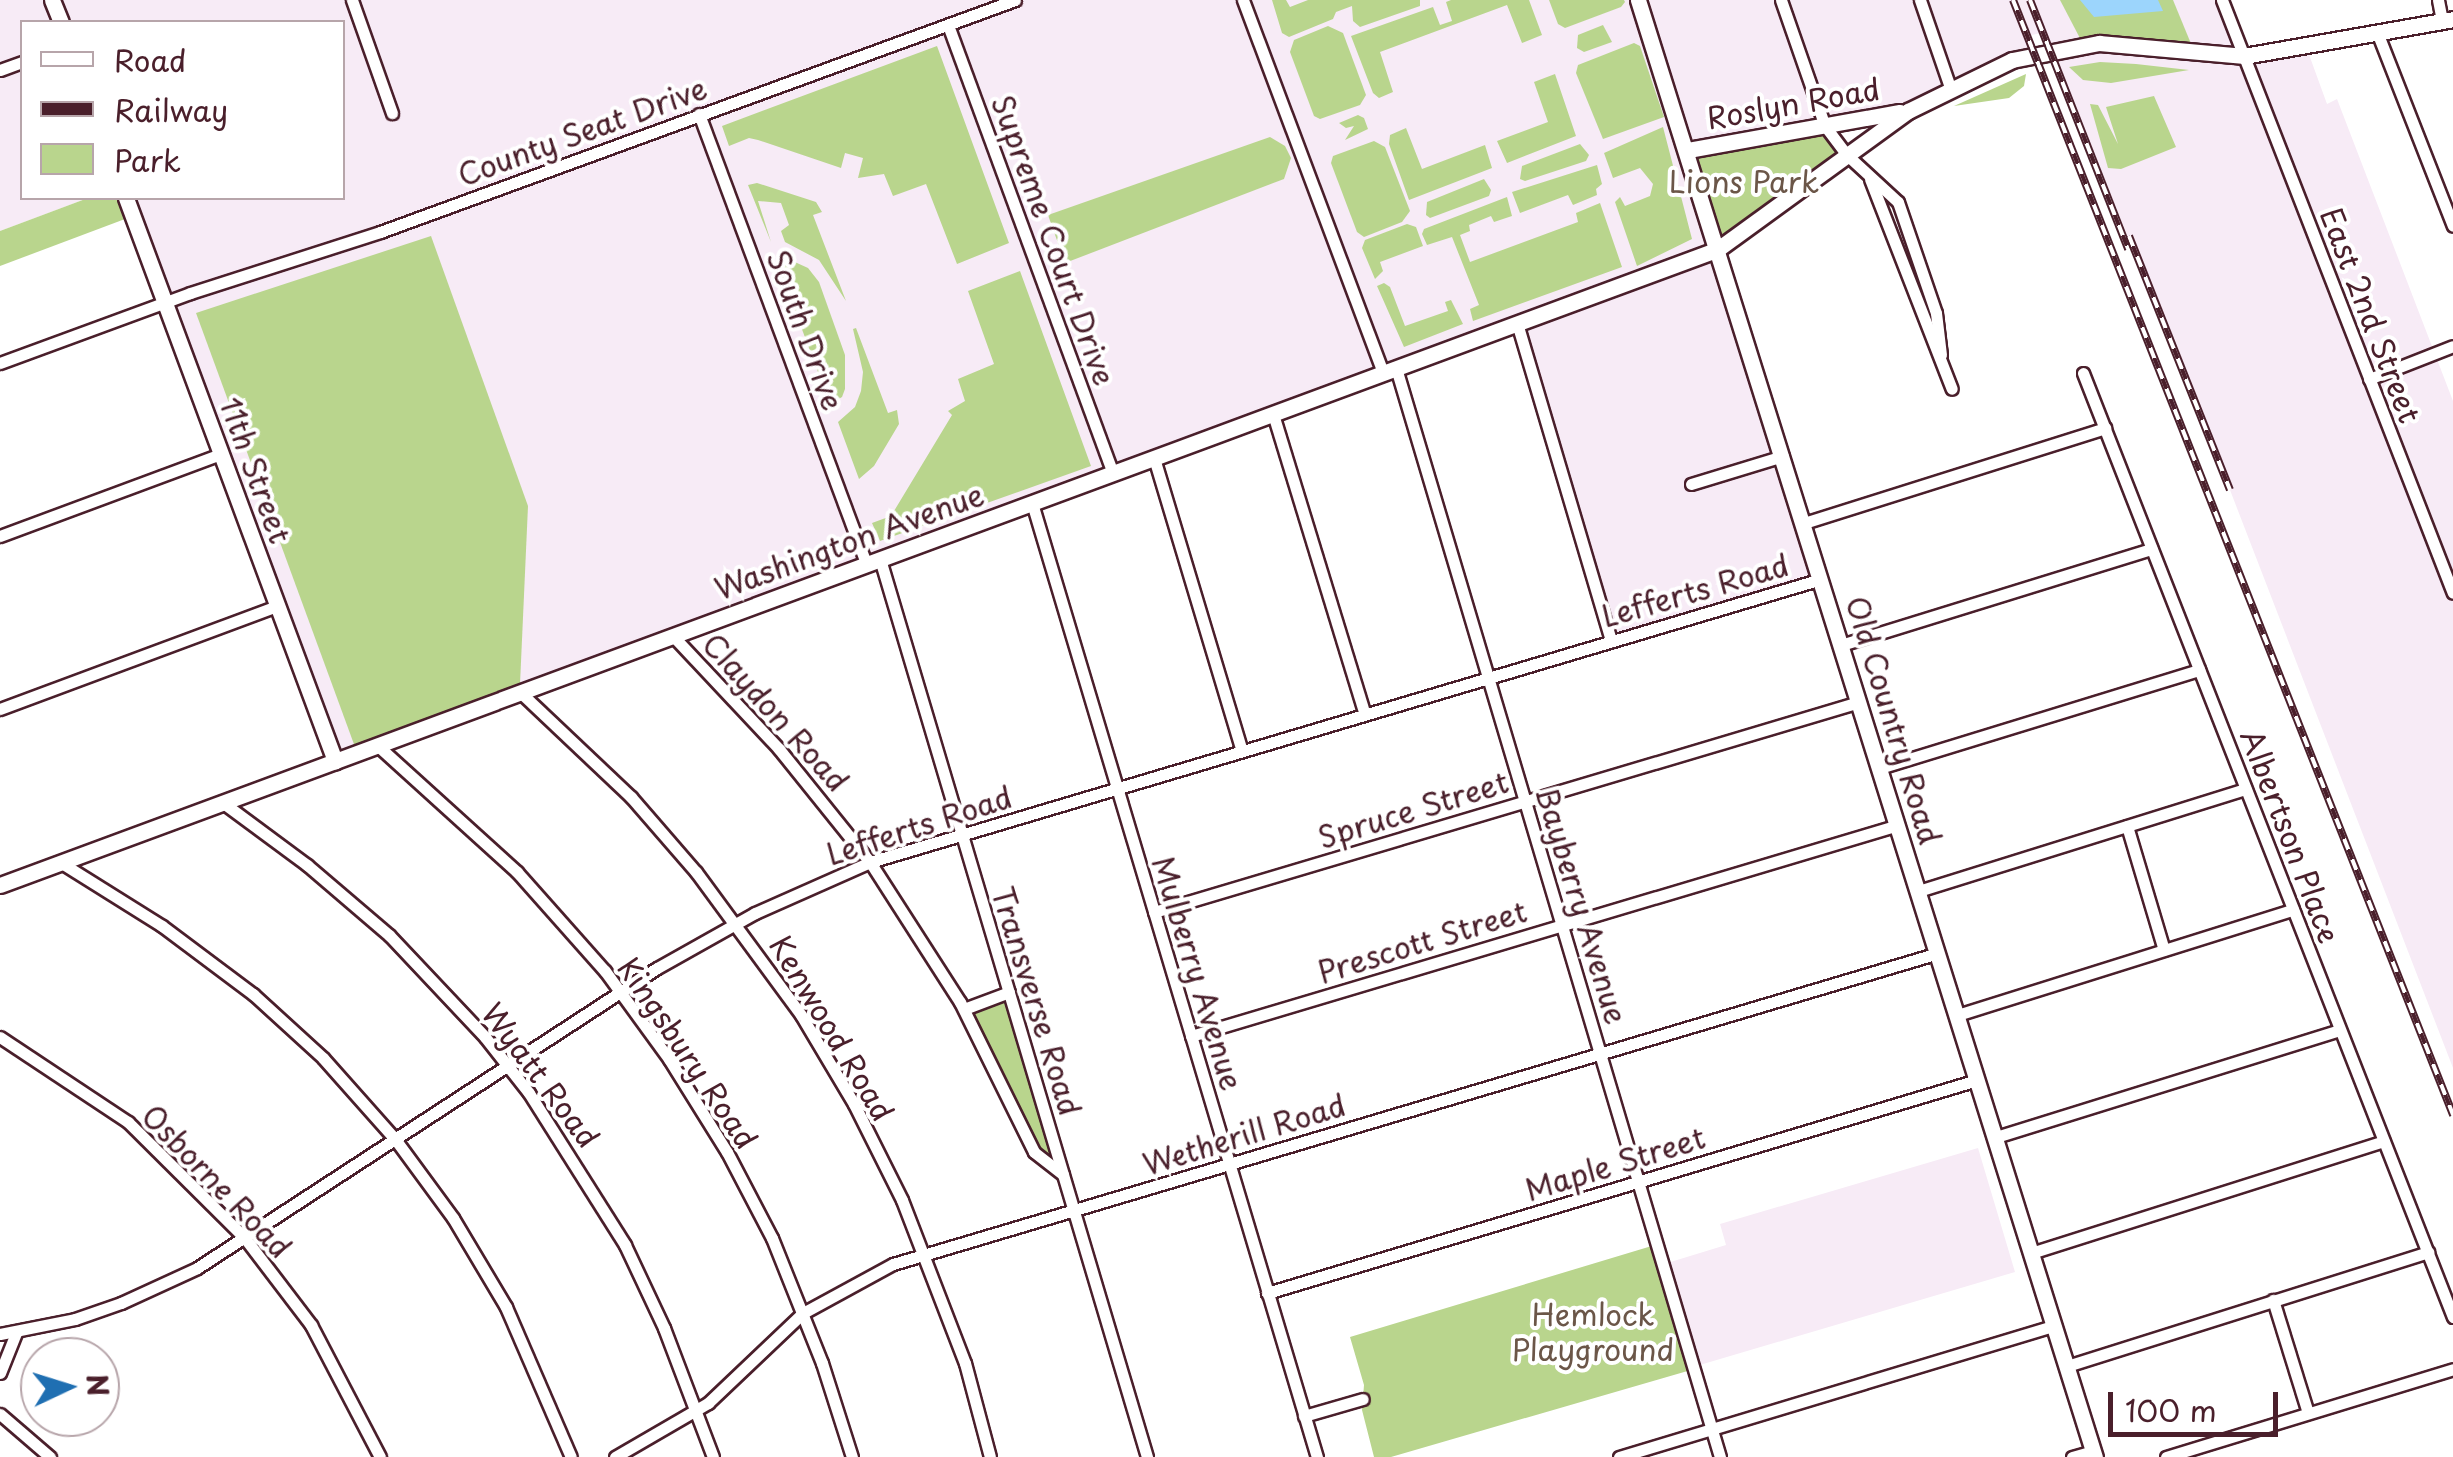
<!DOCTYPE html>
<style>
body{margin:0}
#map{position:relative;width:2453px;height:1457px;overflow:hidden;background:#fff;font-family:"Playpen Sans",sans-serif}
div>[style]{position:absolute}
[style*='--x']{left:calc(var(--x)*1px);top:calc(var(--y)*1px);width:calc(var(--w)*1px);rotate:calc(var(--a)*1deg)}
.built>*{inset:0;background:#f7ebf6}
.green>*{inset:0;background:#b9d58d}
.water>*{inset:0;background:#9cd5fc}
.roads{filter:drop-shadow(2px 0 #4a1f2b) drop-shadow(-2px 0 #4a1f2b) drop-shadow(0 2px #4a1f2b) drop-shadow(0 -2px #4a1f2b)}
.minor>*{height:11px;margin:-5.5px;padding:0 5.5px;transform-origin:5.5px;border-radius:5.5px;background:#fff}
.major>*{height:15px;margin:-7.5px;padding:0 7.5px;transform-origin:7.5px;border-radius:7.5px;background:#fff}
.rail>*{height:8px;margin-top:-4px;transform-origin:0;background:repeating-linear-gradient(90deg,#fff 0 11px,#4a1f2b 0 22px);box-sizing:border-box;border-block:2px solid #4a1f2b}
span{translate:-50% -50%;white-space:nowrap;text-align:center;line-height:1.15;-webkit-text-stroke:8px #fff;paint-order:stroke}
.street-label{font-size:30px;color:#4a1f2b}
.park-label{font-size:30px;color:#6b5648}
.legend{position:absolute;left:20px;top:20px;width:325px;height:180px;box-sizing:border-box;background:#fff;border:2px solid #b7a5aa;margin:0;padding:12px 18px;list-style:none;font-size:30px;color:#4a1f2b}
.legend li{display:flex;align-items:center;gap:20px;height:50px}
.legend b{width:50px;border:2px solid #b7a5aa}
.north{position:absolute;left:20px;top:1337px;width:100px;height:100px;box-sizing:border-box;background:#fff;border:2px solid #b7a5aa;border-radius:50%;rotate:86deg;font-size:28px;font-weight:700;line-height:40px;text-align:center;color:#4a1f2b}
.north::after{content:'';display:block;margin:auto;width:35px;height:45px;background:#1f6fb2;clip-path:polygon(50% 0,100% 100%,50% 72%,0 100%)}
.scale{position:absolute;left:2108px;top:1392px;width:170px;height:45px;box-sizing:border-box;border:5px solid #4a1f2b;border-top:0;padding-left:12px;font-size:30px;line-height:35px;white-space:nowrap;color:#4a1f2b;-webkit-text-stroke:8px #fff;paint-order:stroke}
</style>
<div id="map">
<div class="built">
<i style="clip-path:polygon(0 0,2222px 0,2244px 60px,2307px 49px,2327px 104px,2337px 99px,2453px 401px,2453px 1068px,2230px 490px,2045px 32px,2027px 36px,2033px 53px,1908px 111px,1688px 150px,1821px 579px,1611px 641px,1517px 324px,335px 761px,126px 198px,342px 198px,342px 22px,22px 22px,22px 198px,88px 198px,0 231px)"></i>
<i style="clip-path:polygon(1978px 1148px,2015px 1272px,1693px 1367px,1664px 1264px,1726px 1245px,1720px 1224px)"></i>
</div>
<div class="green">
<i style="clip-path:polygon(1272px 0,1286px 0,1290px 7px,1308px 0,1420px 0,1420px 6px,1360px 27px,1353px 21px,1352px 6px,1336px 12px,1333px 19px,1289px 37px,1282px 33px)"></i>
<i style="clip-path:polygon(1451px 0,1529px 0,1542px 35px,1522px 43px,1507px 5px,1380px 52px,1393px 92px,1379px 98px,1373px 93px,1351px 36px,1433px 7px,1440px 25px,1452px 21px,1446px 2px)"></i>
<i style="clip-path:polygon(1549px 0,1624px 0,1625px 2px,1621px 7px,1565px 28px,1558px 24px)"></i>
<i style="clip-path:polygon(2060px 0,2173px 0,2194px 51px,2083px 44px)"></i>
<i style="clip-path:polygon(1603px 25px,1612px 42px,1584px 52px,1577px 48px,1578px 35px)"></i>
<i style="clip-path:polygon(1328px 26px,1343px 33px,1366px 95px,1360px 105px,1320px 119px,1314px 116px,1290px 52px,1294px 40px)"></i>
<i style="clip-path:polygon(1634px 43px,1640px 46px,1664px 117px,1603px 139px,1576px 73px,1578px 65px)"></i>
<i style="clip-path:polygon(937px 46px,1009px 243px,957px 264px,926px 184px,893px 196px,884px 174px,858px 178px,863px 158px,845px 153px,841px 168px,758px 140px,749px 138px,729px 146px,722px 126px)"></i>
<i style="clip-path:polygon(2100px 62px,2136px 64px,2189px 70px,2111px 83px,2083px 80px,2069px 67px)"></i>
<i style="clip-path:polygon(1555px 74px,1576px 136px,1507px 163px,1497px 141px,1548px 122px,1534px 82px)"></i>
<i style="clip-path:polygon(2026px 74px,2024px 86px,2009px 98px,1954px 106px)"></i>
<i style="clip-path:polygon(2154px 96px,2176px 147px,2121px 169px,2108px 168px,2090px 104px,2098px 105px,2118px 144px,2106px 107px)"></i>
<i style="clip-path:polygon(1358px 115px,1364px 118px,1368px 129px,1345px 140px,1354px 126px,1346px 128px,1339px 123px)"></i>
<i style="clip-path:polygon(1825px 126px,1847px 155px,1718px 249px,1688px 150px)"></i>
<i style="clip-path:polygon(1663px 127px,1692px 239px,1637px 266px,1615px 202px,1620px 197px,1625px 206px,1650px 196px,1653px 184px,1640px 168px,1613px 178px,1604px 153px)"></i>
<i style="clip-path:polygon(1406px 128px,1422px 169px,1485px 145px,1492px 168px,1409px 200px,1389px 144px,1390px 135px)"></i>
<i style="clip-path:polygon(1270px 137px,1285px 146px,1291px 158px,1284px 179px,1065px 263px,1048px 215px)"></i>
<i style="clip-path:polygon(1374px 141px,1385px 147px,1410px 211px,1402px 222px,1364px 237px,1357px 232px,1331px 163px,1333px 156px)"></i>
<i style="clip-path:polygon(1580px 144px,1589px 155px,1586px 161px,1525px 181px,1520px 179px,1522px 166px)"></i>
<i style="clip-path:polygon(1597px 165px,1602px 184px,1596px 189px,1597px 195px,1573px 205px,1568px 195px,1520px 213px,1512px 192px)"></i>
<i style="clip-path:polygon(1484px 179px,1491px 190px,1489px 196px,1430px 218px,1426px 215px,1427px 202px)"></i>
<i style="clip-path:polygon(757px 183px,816px 202px,822px 212px,813px 215px,846px 301px,819px 260px,785px 242px,781px 231px,789px 225px,781px 203px,758px 201px,771px 242px,748px 185px)"></i>
<i style="clip-path:polygon(1507px 197px,1512px 216px,1494px 222px,1491px 216px,1469px 225px,1470px 231px,1460px 235px,1470px 262px,1578px 222px,1576px 213px,1600px 203px,1622px 267px,1473px 321px,1470px 309px,1479px 305px,1452px 237px,1427px 245px,1422px 234px,1424px 229px)"></i>
<i style="clip-path:polygon(88px 198px,126px 198px,133px 216px,0 266px,0 231px)"></i>
<i style="clip-path:polygon(1407px 224px,1416px 227px,1423px 246px,1380px 262px,1383px 271px,1375px 279px,1362px 248px,1365px 240px)"></i>
<i style="clip-path:polygon(431px 236px,528px 506px,520px 684px,355px 747px,196px 313px)"></i>
<i style="clip-path:polygon(786px 258px,808px 268px,819px 282px,845px 355px,845px 389px,842px 397px,830px 404px,776px 260px)"></i>
<i style="clip-path:polygon(1020px 271px,1091px 466px,880px 541px,872px 523px,891px 516px,952px 415px,948px 411px,965px 401px,958px 379px,994px 364px,968px 291px)"></i>
<i style="clip-path:polygon(1384px 283px,1390px 287px,1405px 326px,1448px 311px,1445px 302px,1451px 300px,1463px 324px,1404px 347px,1377px 286px)"></i>
<i style="clip-path:polygon(856px 328px,888px 413px,897px 410px,899px 424px,874px 466px,859px 479px,838px 422px,855px 407px,861px 391px,863px 372px,853px 329px)"></i>
<i style="clip-path:polygon(1008px 993px,1063px 1175px,1041px 1161px,964px 1009px)"></i>
<i style="clip-path:polygon(1655px 1245px,1691px 1370px,1391px 1457px,1374px 1457px,1362px 1410px,1364px 1385px,1350px 1337px)"></i>
</div>
<div class="water">
<i style="clip-path:polygon(2080px 0,2158px 0,2163px 11px,2094px 17px)"></i>
</div>
<div class="roads">
<div class="minor">
<i style="--x:352;--y:0;--w:120;--a:70.5"></i>
<i style="--x:1243;--y:0;--w:398;--a:69.4"></i>
<i style="--x:1781;--y:0;--w:133;--a:70.8"></i>
<i style="--x:1825;--y:126;--w:36;--a:53"></i>
<i style="--x:1847;--y:155;--w:69;--a:42.7"></i>
<i style="--x:1898;--y:202;--w:117;--a:71.1"></i>
<i style="--x:1936;--y:313;--w:42;--a:83.2"></i>
<i style="--x:1920;--y:0;--w:92;--a:71"></i>
<i style="--x:2222;--y:0;--w:636;--a:68.72"></i>
<i style="--x:2438;--y:0;--w:21;--a:79"></i>
<i style="--x:948;--y:25;--w:477;--a:69.8"></i>
<i style="--x:2377;--y:32;--w:208;--a:68.6"></i>
<i style="--x:0;--y:70;--w:23;--a:-20"></i>
<i style="--x:699;--y:114;--w:480;--a:69.6"></i>
<i style="--x:1870;--y:179;--w:225;--a:68.7"></i>
<i style="--x:1517;--y:323;--w:332;--a:73.5"></i>
<i style="--x:0;--y:363;--w:202;--a:-20.2"></i>
<i style="--x:190;--y:293;--w:200;--a:-17.8"></i>
<i style="--x:380;--y:232;--w:676;--a:-20.07"></i>
<i style="--x:1396;--y:368;--w:1136;--a:73.43"></i>
<i style="--x:2083;--y:373;--w:1014;--a:68.6"></i>
<i style="--x:2369;--y:379;--w:90;--a:-21.4"></i>
<i style="--x:1273;--y:414;--w:314;--a:73"></i>
<i style="--x:1154;--y:458;--w:306;--a:73.3"></i>
<i style="--x:1691;--y:484;--w:96;--a:-16.9"></i>
<i style="--x:1032;--y:503;--w:996;--a:73.37"></i>
<i style="--x:1804;--y:523;--w:316;--a:-17.5"></i>
<i style="--x:0;--y:536;--w:236;--a:-20.4"></i>
<i style="--x:880;--y:559;--w:937;--a:73.44"></i>
<i style="--x:673;--y:636;--w:155;--a:46.8"></i>
<i style="--x:779;--y:749;--w:145;--a:51.2"></i>
<i style="--x:870;--y:862;--w:166;--a:57.3"></i>
<i style="--x:960;--y:1002;--w:167;--a:63.7"></i>
<i style="--x:1034;--y:1152;--w:37;--a:38"></i>
<i style="--x:1841;--y:645;--w:325;--a:-17.2"></i>
<i style="--x:520;--y:692;--w:153;--a:43.4"></i>
<i style="--x:631;--y:797;--w:99;--a:49.1"></i>
<i style="--x:696;--y:872;--w:177;--a:53.7"></i>
<i style="--x:801;--y:1015;--w:104;--a:59.2"></i>
<i style="--x:854;--y:1104;--w:107;--a:63.4"></i>
<i style="--x:902;--y:1200;--w:175;--a:68.9"></i>
<i style="--x:965;--y:1363;--w:97;--a:75.1"></i>
<i style="--x:0;--y:709;--w:296;--a:-20.4"></i>
<i style="--x:377;--y:745;--w:189;--a:42.2"></i>
<i style="--x:517;--y:872;--w:132;--a:48.4"></i>
<i style="--x:605;--y:971;--w:109;--a:54"></i>
<i style="--x:669;--y:1059;--w:110;--a:58.1"></i>
<i style="--x:727;--y:1152;--w:97;--a:62.4"></i>
<i style="--x:772;--y:1238;--w:135;--a:68.2"></i>
<i style="--x:822;--y:1363;--w:99;--a:72.3"></i>
<i style="--x:1880;--y:768;--w:334;--a:-17.1"></i>
<i style="--x:222;--y:802;--w:106;--a:36.5"></i>
<i style="--x:307;--y:865;--w:108;--a:40.5"></i>
<i style="--x:389;--y:935;--w:140;--a:46.7"></i>
<i style="--x:485;--y:1037;--w:71;--a:51.8"></i>
<i style="--x:529;--y:1093;--w:180;--a:57.7"></i>
<i style="--x:625;--y:1245;--w:92;--a:64.8"></i>
<i style="--x:664;--y:1328;--w:138;--a:69.2"></i>
<i style="--x:2127;--y:826;--w:129;--a:73.4"></i>
<i style="--x:60;--y:862;--w:120;--a:32.1"></i>
<i style="--x:162;--y:926;--w:114;--a:36.8"></i>
<i style="--x:253;--y:994;--w:95;--a:42.4"></i>
<i style="--x:323;--y:1058;--w:108;--a:48.4"></i>
<i style="--x:395;--y:1139;--w:98;--a:53.7"></i>
<i style="--x:453;--y:1218;--w:104;--a:59.2"></i>
<i style="--x:506;--y:1307;--w:163;--a:66.6"></i>
<i style="--x:1918;--y:891;--w:343;--a:-17.3"></i>
<i style="--x:1154;--y:912;--w:736;--a:-16.59"></i>
<i style="--x:964;--y:1009;--w:48;--a:-20.7"></i>
<i style="--x:1957;--y:1015;--w:352;--a:-17.4"></i>
<i style="--x:1191;--y:1036;--w:738;--a:-16.62"></i>
<i style="--x:0;--y:1037;--w:154;--a:33.6"></i>
<i style="--x:128;--y:1122;--w:163;--a:44.8"></i>
<i style="--x:244;--y:1237;--w:111;--a:52.7"></i>
<i style="--x:311;--y:1325;--w:149;--a:62.4"></i>
<i style="--x:1996;--y:1137;--w:360;--a:-17.3"></i>
<i style="--x:2031;--y:1253;--w:370;--a:-17.6"></i>
<i style="--x:1267;--y:1293;--w:741;--a:-16.7"></i>
<i style="--x:2273;--y:1300;--w:118;--a:72.8"></i>
<i style="--x:0;--y:1334;--w:76;--a:-11.3"></i>
<i style="--x:75;--y:1319;--w:49;--a:-19.2"></i>
<i style="--x:121;--y:1303;--w:84;--a:-24.7"></i>
<i style="--x:197;--y:1268;--w:549;--a:-33.11"></i>
<i style="--x:657;--y:968;--w:112;--a:-29.3"></i>
<i style="--x:755;--y:913;--w:126;--a:-23.9"></i>
<i style="--x:870;--y:862;--w:992;--a:-16.57"></i>
<i style="--x:2067;--y:1366;--w:379;--a:-17.5"></i>
<i style="--x:0;--y:1373;--w:43;--a:-68.2"></i>
<i style="--x:0;--y:1414;--w:66;--a:40.7"></i>
<i style="--x:1304;--y:1416;--w:61;--a:-16.1"></i>
<i style="--x:615;--y:1457;--w:108;--a:-30.1"></i>
<i style="--x:708;--y:1403;--w:131;--a:-43.5"></i>
<i style="--x:803;--y:1313;--w:102;--a:-28.6"></i>
<i style="--x:893;--y:1264;--w:1090;--a:-16.57"></i>
<i style="--x:1619;--y:1457;--w:454;--a:-16.8"></i>
<i style="--x:2072;--y:1457;--w:22;--a:-16"></i>
<i style="--x:2166;--y:1457;--w:300;--a:-17"></i>
</div>
<div class="major">
<i style="--x:52;--y:0;--w:24;--a:68"></i>
<i style="--x:1638;--y:0;--w:1527;--a:72.59"></i>
<i style="--x:1688;--y:150;--w:215;--a:-10.2"></i>
<i style="--x:126;--y:198;--w:601;--a:69.63"></i>
<i style="--x:0;--y:885;--w:1832;--a:-20.31"></i>
<i style="--x:1718;--y:249;--w:235;--a:-36"></i>
<i style="--x:1908;--y:111;--w:116;--a:-26.1"></i>
<i style="--x:2012;--y:60;--w:89;--a:-11.1"></i>
<i style="--x:2099;--y:43;--w:146;--a:5.1"></i>
<i style="--x:2244;--y:56;--w:212;--a:-10"></i>
</div>
</div>
<div class="rail">
<i style="--x:2013;--y:0;--w:1199;--a:68.46"></i>
<i style="--x:2030;--y:0;--w:268;--a:68.5"></i>
<i style="--x:2129;--y:236;--w:273;--a:68.3"></i>
</div>
<div class="street-label">
<span style="left:1793px;top:103px;rotate:-10deg">Roslyn Road</span>
<span style="left:582px;top:131px;rotate:-20deg">County Seat Drive</span>
<span style="left:1054px;top:240px;rotate:70deg">Supreme Court Drive</span>
<span style="left:2371px;top:315px;rotate:69deg">East 2nd Street</span>
<span style="left:806px;top:330px;rotate:70deg">South Drive</span>
<span style="left:256px;top:470px;rotate:70deg">11th Street</span>
<span style="left:849px;top:541px;rotate:-20deg">Washington Avenue</span>
<span style="left:1695px;top:590px;rotate:-16deg">Lefferts Road</span>
<span style="left:776px;top:712px;rotate:48deg">Claydon Road</span>
<span style="left:1894px;top:720px;rotate:73deg">Old Country Road</span>
<span style="left:1413px;top:809px;rotate:-17deg">Spruce Street</span>
<span style="left:919px;top:825px;rotate:-18deg">Lefferts Road</span>
<span style="left:2291px;top:836px;rotate:69deg">Albertson Place</span>
<span style="left:1582px;top:905px;rotate:73deg">Bayberry Avenue</span>
<span style="left:1422px;top:941px;rotate:-17deg">Prescott Street</span>
<span style="left:1198px;top:973px;rotate:73deg">Mulberry Avenue</span>
<span style="left:1037px;top:1001px;rotate:73deg">Transverse Road</span>
<span style="left:832px;top:1028px;rotate:59deg">Kenwood Road</span>
<span style="left:688px;top:1053px;rotate:56deg">Kingsbury Road</span>
<span style="left:541px;top:1075px;rotate:53deg">Wyatt Road</span>
<span style="left:1244px;top:1134px;rotate:-17deg">Wetherill Road</span>
<span style="left:1615px;top:1163px;rotate:-17deg">Maple Street</span>
<span style="left:217px;top:1181px;rotate:46deg">Osborne Road</span>
</div>
<div class="park-label">
<span style="left:1744px;top:181px">Lions Park</span>
<span style="left:1593px;top:1331px">Hemlock<br>Playground</span>
</div>
<ul class="legend">
<li><b style="height:12px;background:#fff"></b>Road</li>
<li><b style="height:12px;background:#4a1f2b"></b>Railway</li>
<li><b style="height:28px;background:#b9d58d"></b>Park</li>
</ul>
<div class="north">N</div>
<div class="scale">100 m</div>
</div>
